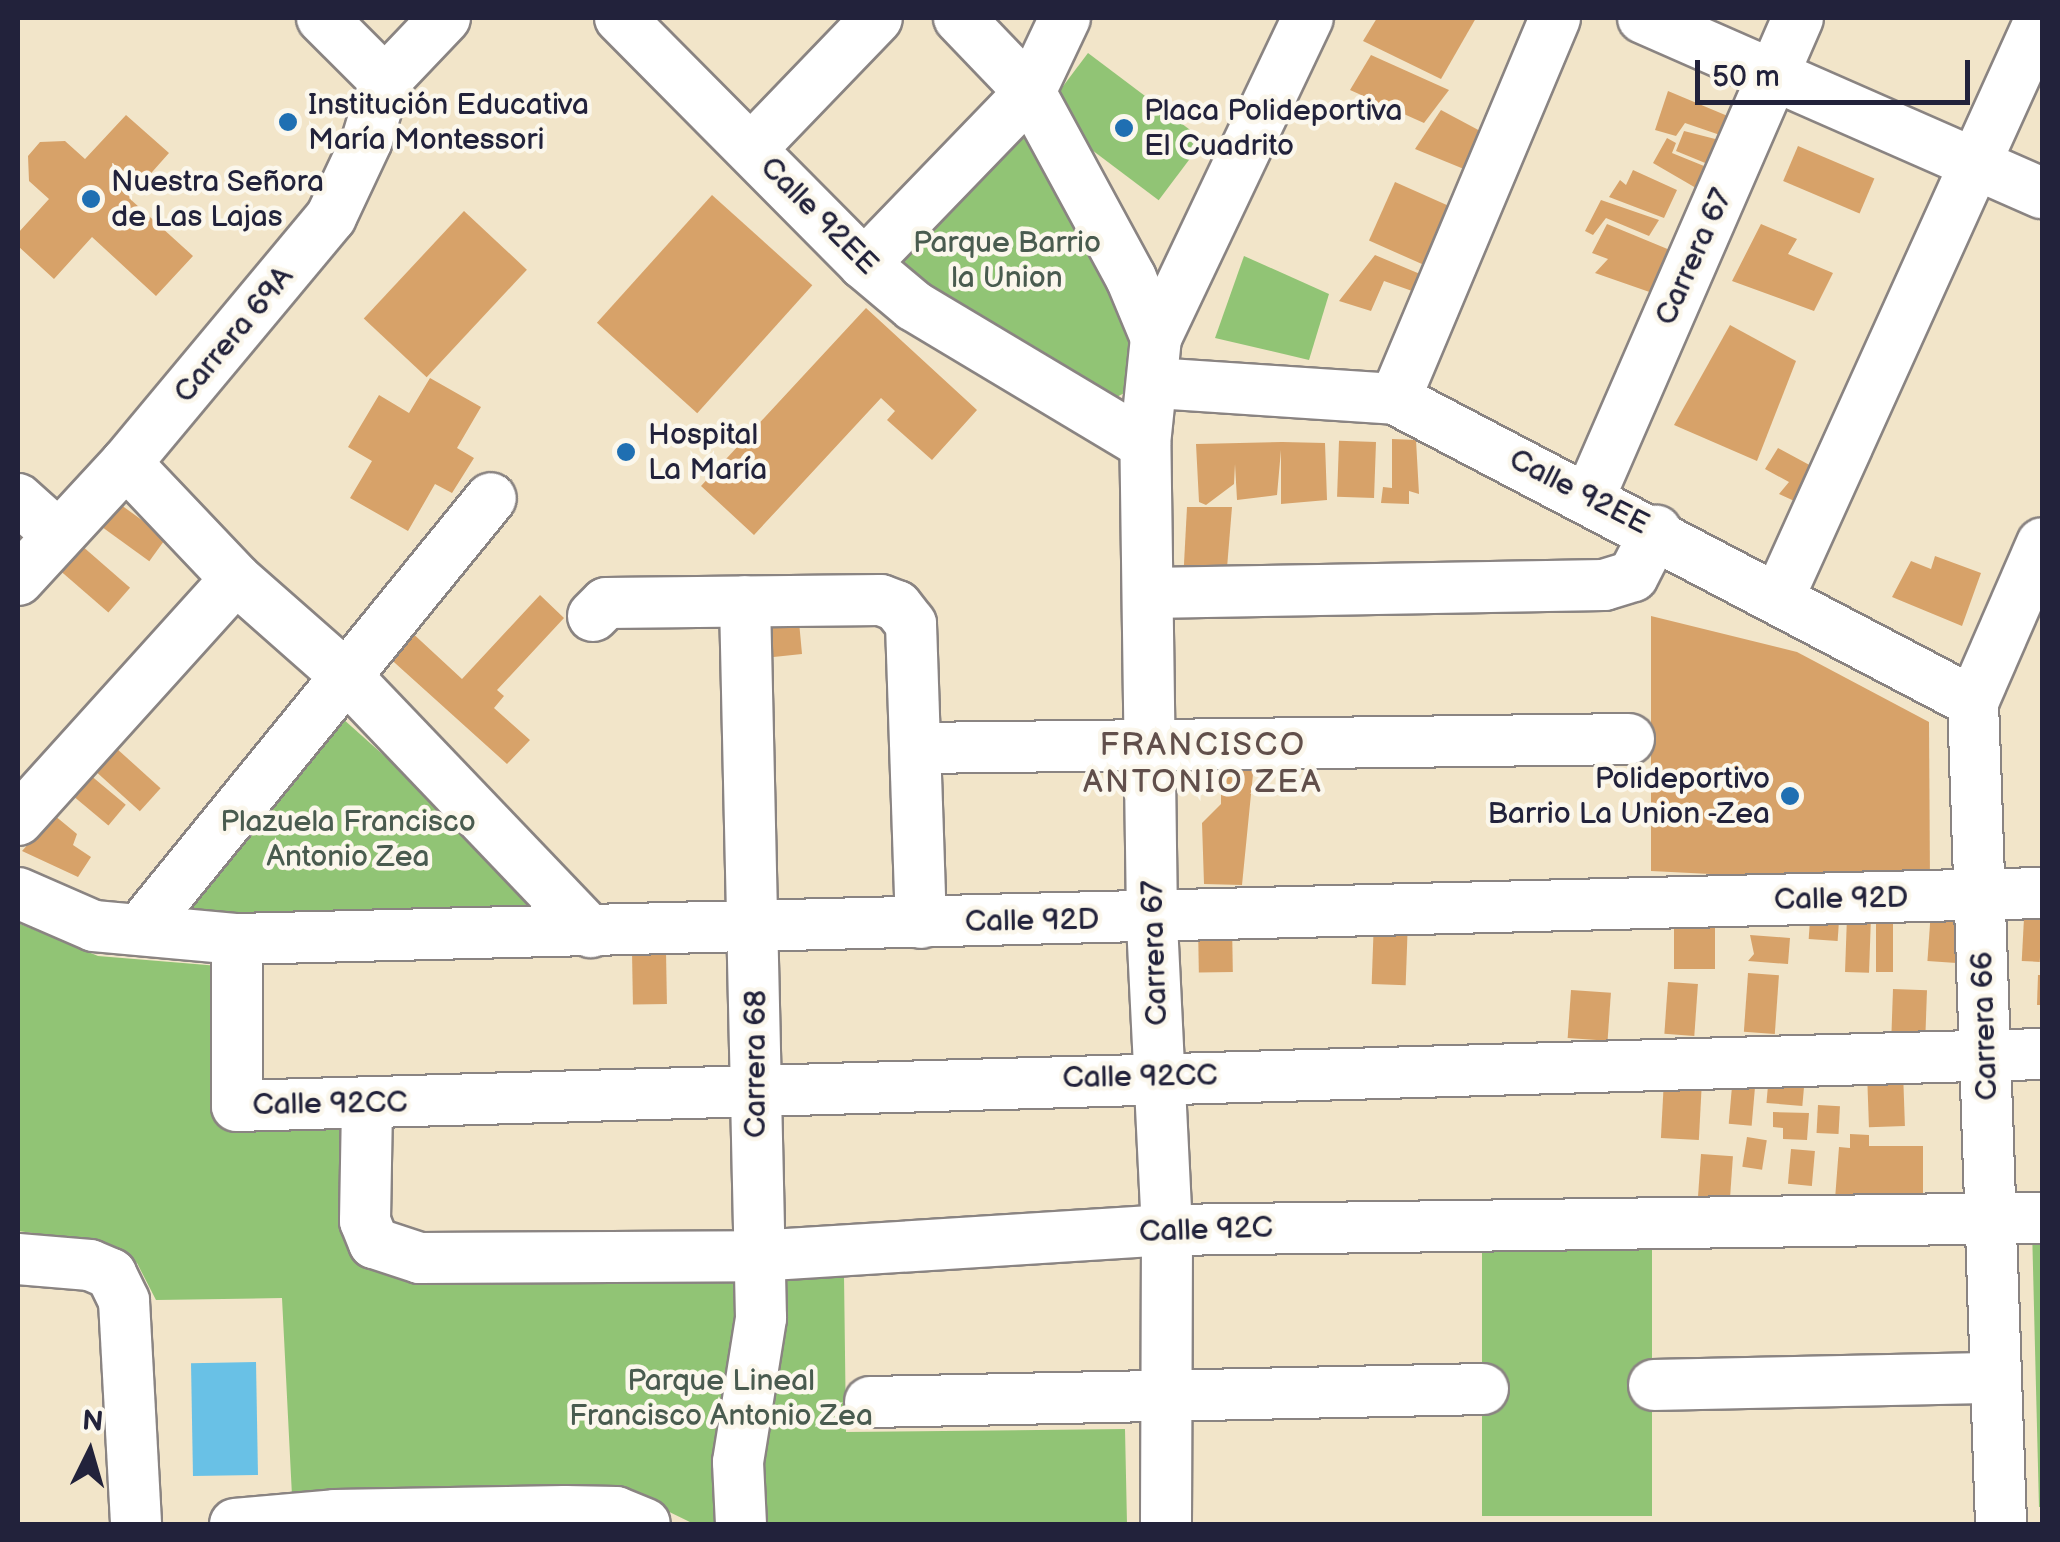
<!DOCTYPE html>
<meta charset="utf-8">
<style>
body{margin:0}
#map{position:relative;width:2060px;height:1542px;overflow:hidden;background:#f2e5c9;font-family:"Balsamiq Sans",sans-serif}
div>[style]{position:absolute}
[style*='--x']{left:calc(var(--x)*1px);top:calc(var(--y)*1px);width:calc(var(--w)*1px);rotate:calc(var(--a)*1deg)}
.green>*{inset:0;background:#91c475;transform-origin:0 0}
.water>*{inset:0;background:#69c1e6;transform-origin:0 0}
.building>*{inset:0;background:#d7a269;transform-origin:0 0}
.roads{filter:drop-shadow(2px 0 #8a8482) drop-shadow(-2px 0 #8a8482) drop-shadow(0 2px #8a8482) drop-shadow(0 -2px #8a8482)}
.minor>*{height:50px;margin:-25px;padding:0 25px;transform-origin:25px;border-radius:25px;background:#fff}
.dots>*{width:28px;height:28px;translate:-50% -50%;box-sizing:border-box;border:5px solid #fbf7ec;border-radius:50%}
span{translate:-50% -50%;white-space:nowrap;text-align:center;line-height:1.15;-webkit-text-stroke:9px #fbf7ec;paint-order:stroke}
.poi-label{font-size:30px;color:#22223b}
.left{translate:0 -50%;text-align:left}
.right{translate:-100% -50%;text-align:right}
.street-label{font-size:30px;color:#22223b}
.park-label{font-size:30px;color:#495b4f}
.neighbourhood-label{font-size:32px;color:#614f4b;letter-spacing:2.5px}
.frame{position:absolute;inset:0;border:20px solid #22223b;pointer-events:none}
.north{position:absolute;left:40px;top:1402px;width:100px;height:100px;-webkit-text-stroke:8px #fbf7ec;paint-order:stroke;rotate:5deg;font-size:28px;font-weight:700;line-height:40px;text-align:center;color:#22223b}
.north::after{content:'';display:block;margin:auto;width:35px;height:45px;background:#22223b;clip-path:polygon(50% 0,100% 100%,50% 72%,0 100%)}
.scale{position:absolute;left:1695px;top:60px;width:275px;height:45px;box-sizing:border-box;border:5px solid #22223b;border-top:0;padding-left:12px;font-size:30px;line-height:35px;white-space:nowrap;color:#22223b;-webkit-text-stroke:8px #fbf7ec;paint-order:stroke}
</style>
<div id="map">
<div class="green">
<i style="left:1088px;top:53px;width:145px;height:75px;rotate:37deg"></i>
<i style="clip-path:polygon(1027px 130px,1081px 225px,1139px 367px,1132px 389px,1111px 400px,882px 266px)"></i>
<i style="clip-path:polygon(1244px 256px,1329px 294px,1309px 360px,1215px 338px)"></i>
<i style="clip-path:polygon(342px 718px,569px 921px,180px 919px)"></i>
<i style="clip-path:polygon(18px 923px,98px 956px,219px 966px,223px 1117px,347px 1124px,358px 1246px,844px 1275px,846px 1432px,1125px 1429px,1127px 1524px,694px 1524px,653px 1504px,292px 1496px,282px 1298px,156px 1300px,137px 1263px,107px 1243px,18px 1231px)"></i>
<i style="clip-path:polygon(2032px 1228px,2042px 1228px,2042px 1507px,2039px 1507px)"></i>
<i style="left:1652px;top:1242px;width:274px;height:170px;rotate:90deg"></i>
</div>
<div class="water">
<i style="left:256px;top:1362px;width:113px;height:65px;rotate:89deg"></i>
</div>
<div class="building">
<i style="clip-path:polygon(1377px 18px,1476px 18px,1441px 79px,1363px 41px)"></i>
<i style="clip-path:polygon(1371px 55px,1449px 90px,1424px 123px,1350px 90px)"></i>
<i style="clip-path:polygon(1668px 91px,1730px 117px,1720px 135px,1685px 123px,1676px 136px,1655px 130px)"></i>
<i style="clip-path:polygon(1441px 110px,1497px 140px,1481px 176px,1415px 149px)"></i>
<i style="clip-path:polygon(126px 115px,169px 153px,129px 198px,193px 256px,156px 296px,92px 237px,54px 279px,18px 246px,18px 233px,49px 199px,29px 181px,28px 156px,40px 142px,65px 141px,85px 159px)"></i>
<i style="clip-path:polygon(1684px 131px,1727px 142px,1715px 167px,1676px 151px)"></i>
<i style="clip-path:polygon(1667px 138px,1676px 143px,1672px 153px,1704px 166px,1696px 188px,1653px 163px)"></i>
<i style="left:1798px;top:146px;width:83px;height:38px;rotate:23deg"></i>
<i style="clip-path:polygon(1633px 170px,1677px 190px,1664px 218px,1609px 197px,1620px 180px,1626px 185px)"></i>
<i style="left:1395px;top:182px;width:77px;height:64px;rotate:24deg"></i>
<i style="left:712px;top:195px;width:135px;height:172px;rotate:42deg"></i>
<i style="clip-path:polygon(1601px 200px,1659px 220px,1649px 236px,1606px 218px,1593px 235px,1585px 231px)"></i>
<i style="left:464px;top:211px;width:86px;height:147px;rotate:43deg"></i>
<i style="clip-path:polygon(1607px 224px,1682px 255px,1661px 296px,1595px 273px,1608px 259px,1592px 253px)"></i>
<i style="clip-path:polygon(1761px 224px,1797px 239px,1788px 254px,1833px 273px,1814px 311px,1732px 281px)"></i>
<i style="clip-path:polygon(1375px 255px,1439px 282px,1429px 297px,1384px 281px,1371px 311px,1339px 301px)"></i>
<i style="clip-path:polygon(866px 308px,977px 410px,932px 460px,887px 420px,895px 411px,881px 398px,754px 535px,701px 486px)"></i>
<i style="clip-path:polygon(1730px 325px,1796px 361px,1757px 461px,1674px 425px)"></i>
<i style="clip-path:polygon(430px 378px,481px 407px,457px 448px,474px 458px,452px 493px,435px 484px,408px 531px,350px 498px,372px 461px,348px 447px,379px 395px,409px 413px)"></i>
<i style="clip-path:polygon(1392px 439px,1416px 440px,1419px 494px,1409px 491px,1409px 504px,1381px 503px,1383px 487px,1392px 488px)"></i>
<i style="clip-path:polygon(1282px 442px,1325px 443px,1327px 500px,1281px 504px,1281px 450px,1277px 495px,1237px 500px,1235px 464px,1234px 484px,1206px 505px,1199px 502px,1196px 444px)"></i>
<i style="left:1376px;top:442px;width:56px;height:37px;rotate:92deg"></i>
<i style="clip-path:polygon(1778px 448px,1828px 475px,1812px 509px,1779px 494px,1789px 482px,1765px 469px)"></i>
<i style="left:117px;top:502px;width:61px;height:29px;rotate:36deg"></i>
<i style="clip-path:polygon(1187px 507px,1232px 507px,1226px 580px,1183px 583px)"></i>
<i style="left:81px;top:545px;width:65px;height:33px;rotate:41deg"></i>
<i style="clip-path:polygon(1935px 556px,1981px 573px,1962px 626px,1892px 597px,1911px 561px,1931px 569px)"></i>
<i style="clip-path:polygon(540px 595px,564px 618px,497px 690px,504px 696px,494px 708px,530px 740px,507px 764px,385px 654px,408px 629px,462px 679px)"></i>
<i style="clip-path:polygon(1651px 616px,1797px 652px,1929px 722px,1930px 885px,1651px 871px)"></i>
<i style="clip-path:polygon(767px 621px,799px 622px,802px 654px,764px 658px)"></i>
<i style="left:116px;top:748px;width:60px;height:31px;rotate:42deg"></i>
<i style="clip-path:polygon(1254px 764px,1242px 885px,1204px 884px,1202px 823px,1221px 804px,1221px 765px)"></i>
<i style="left:89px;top:774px;width:48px;height:27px;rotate:40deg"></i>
<i style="clip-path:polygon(54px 815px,77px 834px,73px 845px,91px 857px,78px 877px,22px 851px)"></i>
<i style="left:1931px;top:910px;width:40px;height:51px;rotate:4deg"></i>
<i style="left:1893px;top:915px;width:57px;height:17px;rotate:90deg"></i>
<i style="left:1847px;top:916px;width:24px;height:56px;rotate:2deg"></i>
<i style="left:1374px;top:918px;width:34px;height:66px;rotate:2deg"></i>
<i style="left:1674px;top:918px;width:41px;height:51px"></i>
<i style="left:2024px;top:918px;width:18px;height:43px;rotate:3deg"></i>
<i style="left:1810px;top:920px;width:29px;height:19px;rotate:4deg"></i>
<i style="left:1232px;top:924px;width:48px;height:34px;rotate:89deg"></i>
<i style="clip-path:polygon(1750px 935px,1790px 938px,1788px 964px,1748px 961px,1754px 954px)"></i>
<i style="left:666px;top:951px;width:53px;height:34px;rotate:89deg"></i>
<i style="left:1748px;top:973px;width:31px;height:59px;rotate:4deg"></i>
<i style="clip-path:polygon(2038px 975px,2042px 975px,2042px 1005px,2037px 1005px)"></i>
<i style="left:1668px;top:982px;width:30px;height:52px;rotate:4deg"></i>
<i style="left:1893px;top:989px;width:34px;height:48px;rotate:2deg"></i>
<i style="left:1571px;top:990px;width:40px;height:48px;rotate:4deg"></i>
<i style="left:1903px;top:1071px;width:55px;height:36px;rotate:88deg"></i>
<i style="left:1769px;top:1074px;width:36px;height:29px;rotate:5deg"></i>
<i style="left:1733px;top:1075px;width:23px;height:49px;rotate:5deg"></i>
<i style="left:1664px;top:1079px;width:38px;height:59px;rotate:3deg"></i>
<i style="left:1818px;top:1105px;width:22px;height:28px;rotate:3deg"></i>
<i style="clip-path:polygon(1773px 1112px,1809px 1113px,1807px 1140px,1783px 1139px,1783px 1128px,1773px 1127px)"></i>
<i style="clip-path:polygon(1850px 1134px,1869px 1135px,1869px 1146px,1923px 1146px,1923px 1195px,1835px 1199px,1839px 1147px,1850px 1148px)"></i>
<i style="left:1747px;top:1137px;width:20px;height:30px;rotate:9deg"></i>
<i style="left:1791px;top:1149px;width:24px;height:35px;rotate:5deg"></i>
<i style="left:1701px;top:1154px;width:32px;height:44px;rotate:4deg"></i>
</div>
<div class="roads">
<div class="minor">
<i style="--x:322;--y:18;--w:89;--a:45"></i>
<i style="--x:620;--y:18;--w:346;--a:45.2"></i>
<i style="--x:864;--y:264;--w:65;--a:40"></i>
<i style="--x:914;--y:306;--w:269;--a:30.9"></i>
<i style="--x:959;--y:18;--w:103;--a:46.2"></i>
<i style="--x:1030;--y:92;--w:212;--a:61.5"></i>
<i style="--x:1131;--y:278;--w:65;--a:67.4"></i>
<i style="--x:1643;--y:18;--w:436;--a:23.7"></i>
<i style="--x:752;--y:148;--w:180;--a:-46.1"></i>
<i style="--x:864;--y:264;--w:239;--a:-46"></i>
<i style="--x:1030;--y:92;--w:82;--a:-64.7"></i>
<i style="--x:1155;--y:383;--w:241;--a:3.8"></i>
<i style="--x:1395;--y:399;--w:653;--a:27.66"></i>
<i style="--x:1395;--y:399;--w:413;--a:-67.2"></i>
<i style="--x:126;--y:463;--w:160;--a:46.5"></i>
<i style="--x:236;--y:579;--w:148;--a:41.4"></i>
<i style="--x:347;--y:677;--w:353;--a:46.3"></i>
<i style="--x:1590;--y:496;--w:521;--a:-66.48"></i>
<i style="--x:18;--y:499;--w:54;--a:42"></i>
<i style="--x:18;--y:580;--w:159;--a:-47.3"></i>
<i style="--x:126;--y:463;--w:320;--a:-50.2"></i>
<i style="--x:331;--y:217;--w:85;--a:-64.9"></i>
<i style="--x:367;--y:140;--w:62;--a:-73"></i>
<i style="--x:385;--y:81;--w:87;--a:-46.4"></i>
<i style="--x:1149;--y:593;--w:455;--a:-1"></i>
<i style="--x:1604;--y:585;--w:30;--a:-17"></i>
<i style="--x:1633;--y:576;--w:51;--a:-62.9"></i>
<i style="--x:1779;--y:597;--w:636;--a:-65.65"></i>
<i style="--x:593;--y:616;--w:18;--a:-45"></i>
<i style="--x:606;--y:603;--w:275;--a:-0.6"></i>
<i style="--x:881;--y:600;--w:17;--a:21"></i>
<i style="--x:897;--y:606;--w:23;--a:52"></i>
<i style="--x:911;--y:624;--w:299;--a:88.1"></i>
<i style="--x:917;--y:748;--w:712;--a:-0.72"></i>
<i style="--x:18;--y:820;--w:325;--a:-47.9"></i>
<i style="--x:18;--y:893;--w:83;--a:23.5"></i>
<i style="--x:94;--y:926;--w:144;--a:5.2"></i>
<i style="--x:237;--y:939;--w:1806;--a:-1.46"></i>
<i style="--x:141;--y:928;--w:554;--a:-50.86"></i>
<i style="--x:237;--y:939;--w:167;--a:90"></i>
<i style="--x:237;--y:1106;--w:1806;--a:-1.65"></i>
<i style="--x:367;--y:1106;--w:115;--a:91"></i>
<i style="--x:365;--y:1221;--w:24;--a:68"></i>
<i style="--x:374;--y:1243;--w:48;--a:18.1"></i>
<i style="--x:420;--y:1258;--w:335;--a:-0.3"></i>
<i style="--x:755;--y:1256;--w:413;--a:-3.6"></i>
<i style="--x:1167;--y:1230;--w:875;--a:-0.79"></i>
<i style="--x:18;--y:1259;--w:72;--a:4.8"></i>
<i style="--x:90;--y:1265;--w:23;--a:23"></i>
<i style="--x:111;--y:1274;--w:30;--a:64"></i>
<i style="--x:124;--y:1301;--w:223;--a:86.9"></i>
<i style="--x:1654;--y:1385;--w:342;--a:-1.2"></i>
<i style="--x:870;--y:1402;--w:613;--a:-1.21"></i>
<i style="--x:235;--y:1524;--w:100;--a:-5.1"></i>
<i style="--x:335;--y:1515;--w:230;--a:-1"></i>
<i style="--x:565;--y:1511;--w:51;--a:1.1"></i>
<i style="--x:616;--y:1512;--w:31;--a:22"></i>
<i style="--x:741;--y:1524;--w:62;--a:-92.8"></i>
<i style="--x:738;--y:1462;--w:146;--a:-80.9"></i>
<i style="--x:761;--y:1318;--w:717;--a:-91.28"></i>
<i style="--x:1166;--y:1524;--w:294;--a:-89.8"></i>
<i style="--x:1167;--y:1230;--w:312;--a:-92.8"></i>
<i style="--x:1152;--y:918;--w:474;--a:-90.8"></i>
<i style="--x:1145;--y:444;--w:107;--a:-84.1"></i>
<i style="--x:1156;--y:338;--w:354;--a:-64.6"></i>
<i style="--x:2001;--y:1524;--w:822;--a:-91.95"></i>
<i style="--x:1973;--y:702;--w:173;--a:-66.5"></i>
</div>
</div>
<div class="dots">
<i style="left:288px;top:122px;background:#1f6fb2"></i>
<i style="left:1124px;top:128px;background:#1f6fb2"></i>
<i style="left:91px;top:199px;background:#1f6fb2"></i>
<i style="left:626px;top:452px;background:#1f6fb2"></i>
<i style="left:1790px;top:796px;background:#1f6fb2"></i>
</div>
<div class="poi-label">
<span class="left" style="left:308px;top:122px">Institución Educativa<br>María Montessori</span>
<span class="left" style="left:1144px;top:128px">Placa Polideportiva<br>El Cuadrito</span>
<span class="left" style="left:111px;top:199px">Nuestra Señora<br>de Las Lajas</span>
<span class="left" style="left:648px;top:452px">Hospital<br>La María</span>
<span class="right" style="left:1770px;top:796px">Polideportivo<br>Barrio La Union -Zea</span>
</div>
<div class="street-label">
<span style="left:819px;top:216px;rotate:45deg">Calle 92EE</span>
<span style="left:1694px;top:257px;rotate:-66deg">Carrera 67</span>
<span style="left:234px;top:335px;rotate:-50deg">Carrera 69A</span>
<span style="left:1579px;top:492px;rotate:27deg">Calle 92EE</span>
<span style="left:1841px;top:899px;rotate:-1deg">Calle 92D</span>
<span style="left:1032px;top:921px;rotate:-1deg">Calle 92D</span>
<span style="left:1155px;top:953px;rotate:-92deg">Carrera 67</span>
<span style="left:1985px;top:1026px;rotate:-92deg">Carrera 66</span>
<span style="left:756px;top:1064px;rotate:-90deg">Carrera 68</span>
<span style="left:1140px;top:1077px;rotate:-1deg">Calle 92CC</span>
<span style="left:330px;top:1104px;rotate:-1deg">Calle 92CC</span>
<span style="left:1206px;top:1230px;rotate:-2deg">Calle 92C</span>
</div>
<div class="park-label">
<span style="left:1007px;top:260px">Parque Barrio<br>la Union</span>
<span style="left:348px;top:839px">Plazuela Francisco<br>Antonio Zea</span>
<span style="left:721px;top:1398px">Parque Lineal<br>Francisco Antonio Zea</span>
</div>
<div class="neighbourhood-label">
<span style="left:1203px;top:765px">FRANCISCO<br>ANTONIO ZEA</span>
</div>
<div class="frame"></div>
<div class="north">N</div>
<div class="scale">50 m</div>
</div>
